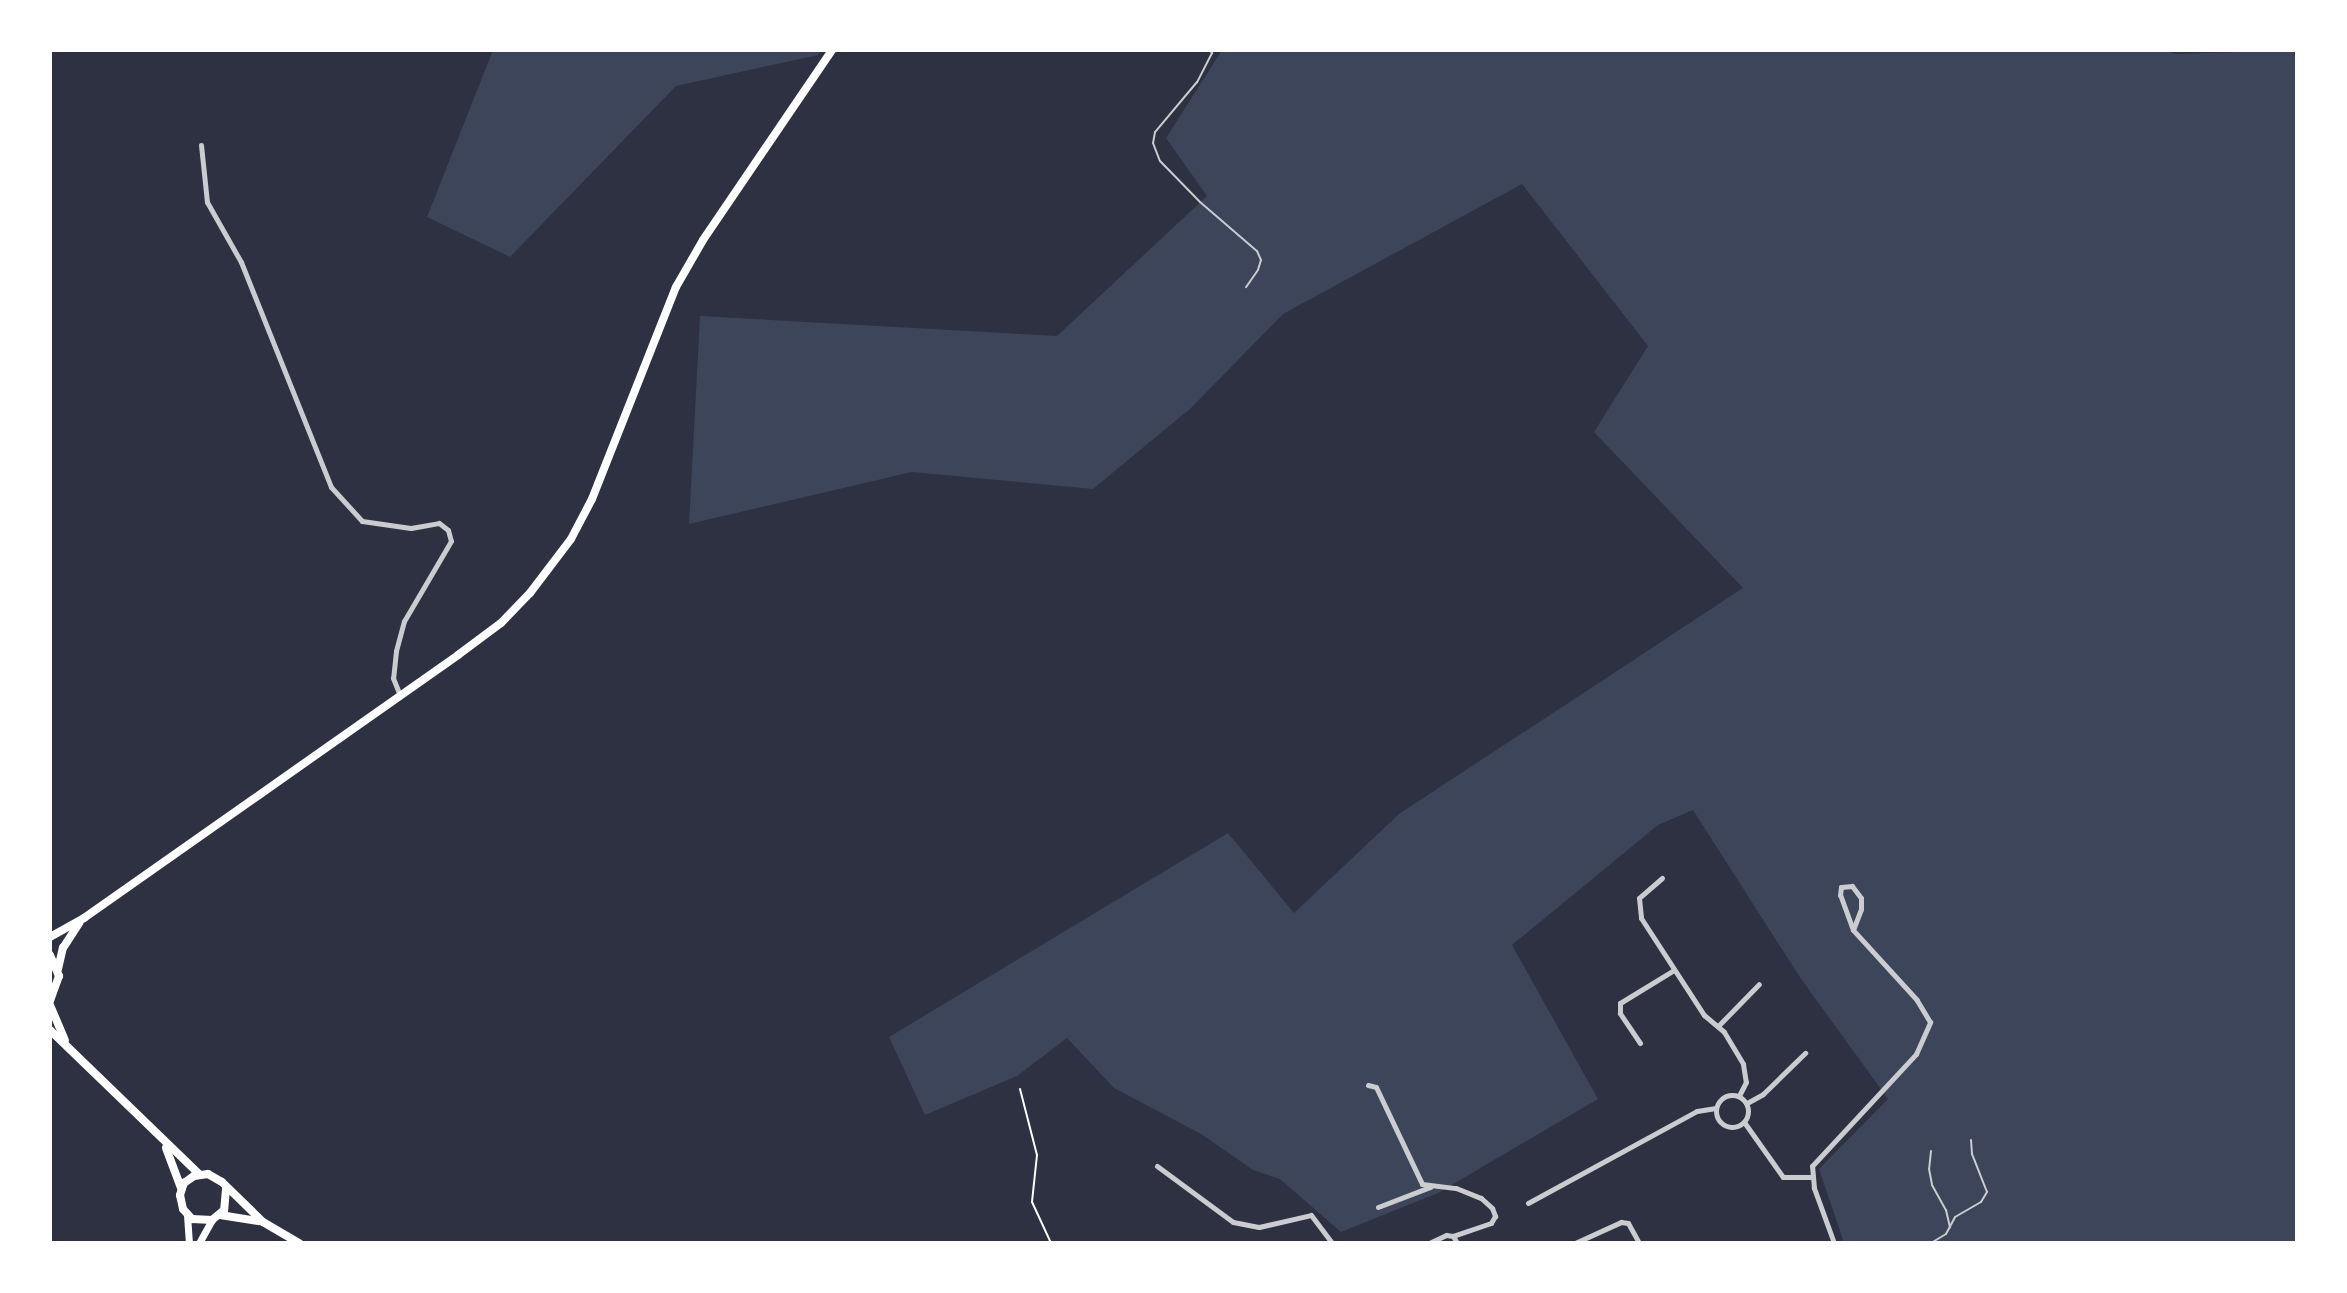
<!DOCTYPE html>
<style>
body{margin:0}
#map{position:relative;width:2347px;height:1293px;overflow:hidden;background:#2d3142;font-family:Karla,sans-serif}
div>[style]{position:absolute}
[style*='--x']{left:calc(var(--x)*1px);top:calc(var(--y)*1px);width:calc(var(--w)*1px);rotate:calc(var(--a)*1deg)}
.green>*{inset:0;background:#3c4559}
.path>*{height:2px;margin:-1px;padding:0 1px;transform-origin:1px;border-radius:1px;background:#fff}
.service>*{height:2px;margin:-1px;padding:0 1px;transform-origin:1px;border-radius:1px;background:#caccd0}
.minor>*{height:5px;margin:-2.5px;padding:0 2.5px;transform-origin:2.5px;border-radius:2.5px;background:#caccd0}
.minor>.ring{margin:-2.5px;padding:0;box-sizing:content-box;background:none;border:5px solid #caccd0;border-radius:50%}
.secondary>*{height:7px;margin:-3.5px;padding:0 3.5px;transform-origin:3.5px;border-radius:3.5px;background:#fff}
.primary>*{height:8px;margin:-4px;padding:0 4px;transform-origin:4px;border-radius:4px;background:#fff}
span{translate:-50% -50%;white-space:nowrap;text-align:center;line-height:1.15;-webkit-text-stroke:7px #fff;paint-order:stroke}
.frame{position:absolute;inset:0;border:52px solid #fff;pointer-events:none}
</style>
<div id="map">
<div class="green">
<i style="clip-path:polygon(493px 50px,821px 50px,818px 55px,676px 86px,510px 257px,427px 217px)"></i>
<i style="clip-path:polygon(1222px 50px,2161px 50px,2176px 54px,2293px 50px,2297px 66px,2297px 1243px,1844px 1243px,1819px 1169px,1888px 1099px,1799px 976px,1693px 810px,1658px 825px,1512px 945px,1598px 1099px,1438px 1193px,1341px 1232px,1280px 1179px,1253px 1170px,1201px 1134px,1114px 1088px,1067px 1038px,1017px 1076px,925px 1115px,889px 1037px,1228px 833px,1294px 913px,1399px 814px,1743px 588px,1594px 432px,1648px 346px,1522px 184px,1283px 314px,1191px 408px,1093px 489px,912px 472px,689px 524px,700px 316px,1057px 336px,1207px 196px,1166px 138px)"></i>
</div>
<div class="path">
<i style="--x:1020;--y:1089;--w:68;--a:75.6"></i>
<i style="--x:1037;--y:1155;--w:47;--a:96.1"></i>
<i style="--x:1032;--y:1202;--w:45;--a:65.1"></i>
</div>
<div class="service">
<i style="--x:1210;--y:50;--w:4;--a:56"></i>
<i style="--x:1212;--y:53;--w:33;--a:117"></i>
<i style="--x:1197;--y:82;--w:65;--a:130"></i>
<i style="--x:1155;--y:132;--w:11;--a:100"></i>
<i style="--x:1153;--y:143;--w:19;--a:69"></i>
<i style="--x:1160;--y:161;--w:57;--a:45.7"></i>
<i style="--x:1200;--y:202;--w:75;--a:40.7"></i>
<i style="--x:1257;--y:251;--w:10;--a:66"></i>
<i style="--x:1261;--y:260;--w:10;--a:107"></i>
<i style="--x:1258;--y:270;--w:21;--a:125"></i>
<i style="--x:1931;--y:1151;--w:18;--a:96"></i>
<i style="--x:1929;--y:1169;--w:16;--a:79"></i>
<i style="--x:1932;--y:1185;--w:29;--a:61"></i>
<i style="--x:1946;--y:1210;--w:18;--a:77"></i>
<i style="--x:1931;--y:1243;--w:17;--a:-31"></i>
<i style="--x:1946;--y:1234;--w:19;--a:-62"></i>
<i style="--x:1955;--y:1217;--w:30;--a:-30"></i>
<i style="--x:1981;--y:1202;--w:12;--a:-59"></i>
<i style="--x:1987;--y:1192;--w:41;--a:-111.5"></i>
<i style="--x:1972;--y:1154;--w:14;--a:-94"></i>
</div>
<div class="minor">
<i style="--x:201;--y:145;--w:57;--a:84"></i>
<i style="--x:207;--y:202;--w:69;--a:60.5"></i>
<i style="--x:241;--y:262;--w:242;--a:68.2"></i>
<i style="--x:331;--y:487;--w:46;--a:47.6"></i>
<i style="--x:362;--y:521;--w:49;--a:8.1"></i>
<i style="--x:411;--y:528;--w:28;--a:-10"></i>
<i style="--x:439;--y:523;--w:11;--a:38"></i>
<i style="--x:448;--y:530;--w:11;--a:75"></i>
<i style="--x:451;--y:541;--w:93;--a:120.4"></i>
<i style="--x:404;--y:621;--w:31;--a:105"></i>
<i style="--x:396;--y:651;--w:27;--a:96"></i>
<i style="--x:393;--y:678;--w:18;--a:68"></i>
<i style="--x:1662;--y:878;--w:30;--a:139"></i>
<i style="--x:1639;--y:898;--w:20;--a:84"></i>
<i style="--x:1641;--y:918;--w:116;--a:57"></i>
<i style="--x:1704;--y:1015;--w:26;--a:40"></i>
<i style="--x:1724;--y:1032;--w:37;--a:59"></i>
<i style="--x:1743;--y:1064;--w:18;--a:81"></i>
<i style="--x:1746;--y:1082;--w:16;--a:117"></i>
<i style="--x:1719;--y:1025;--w:57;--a:-45.7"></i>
<i style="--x:1640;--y:1043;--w:36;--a:-124"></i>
<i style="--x:1620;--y:1013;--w:10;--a:-90"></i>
<i style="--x:1620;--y:1003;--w:63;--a:-31.4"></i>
<i style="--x:1368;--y:1085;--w:8;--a:14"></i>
<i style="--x:1376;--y:1087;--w:107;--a:64.6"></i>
<i style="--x:1422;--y:1184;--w:34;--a:7"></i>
<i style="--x:1456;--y:1188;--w:27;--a:22"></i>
<i style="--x:1481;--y:1198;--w:15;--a:42"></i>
<i style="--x:1492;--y:1208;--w:9;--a:69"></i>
<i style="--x:1495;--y:1216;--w:8;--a:120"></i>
<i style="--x:1491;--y:1223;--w:40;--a:161.1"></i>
<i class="ring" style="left:1716px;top:1095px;width:27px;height:27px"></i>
<i style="--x:1747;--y:1103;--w:18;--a:-29"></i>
<i style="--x:1763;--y:1094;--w:59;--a:-44.3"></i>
<i style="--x:1744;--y:1122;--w:67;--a:54.7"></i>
<i style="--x:1783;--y:1177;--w:28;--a:0"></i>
<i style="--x:1157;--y:1166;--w:94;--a:36.4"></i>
<i style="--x:1233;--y:1222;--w:26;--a:11"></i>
<i style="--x:1259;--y:1227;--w:53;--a:-13"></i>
<i style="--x:1311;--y:1215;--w:35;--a:53"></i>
<i style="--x:1528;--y:1203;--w:192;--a:-28.6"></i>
<i style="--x:1697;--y:1111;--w:19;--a:-9"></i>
<i style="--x:1378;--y:1207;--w:56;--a:-21"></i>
<i style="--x:1429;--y:1243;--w:19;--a:-25"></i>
<i style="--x:1446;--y:1235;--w:7;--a:8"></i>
<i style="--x:1453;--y:1236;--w:8;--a:60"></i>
<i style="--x:1575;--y:1243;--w:51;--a:-24.5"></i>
<i style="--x:1621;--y:1222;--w:7;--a:8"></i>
<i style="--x:1628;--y:1223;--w:23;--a:61"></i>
<i style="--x:1834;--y:1243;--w:59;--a:-110"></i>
<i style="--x:1814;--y:1188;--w:22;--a:-95"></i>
<i style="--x:1812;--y:1166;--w:153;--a:-47.1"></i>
<i style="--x:1916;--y:1054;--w:35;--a:-66"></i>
<i style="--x:1930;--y:1022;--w:26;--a:-121"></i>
<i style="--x:1917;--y:1000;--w:95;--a:-132.4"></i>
<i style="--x:1853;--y:930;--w:37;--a:-110"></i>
<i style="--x:1840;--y:895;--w:8;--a:-83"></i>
<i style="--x:1841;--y:887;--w:11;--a:-5"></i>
<i style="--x:1852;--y:886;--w:15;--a:53"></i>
<i style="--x:1861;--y:898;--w:11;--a:90"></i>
<i style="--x:1861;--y:909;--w:22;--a:111"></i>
</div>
<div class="secondary">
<i style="--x:187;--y:1215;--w:28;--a:86"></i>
<i style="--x:199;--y:1243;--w:26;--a:-61"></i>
</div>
<div class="primary">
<i style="--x:50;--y:937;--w:39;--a:-29"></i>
<i style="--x:84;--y:918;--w:457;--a:-35.1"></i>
<i style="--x:458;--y:655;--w:54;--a:-36.7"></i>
<i style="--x:501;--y:623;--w:42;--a:-46"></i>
<i style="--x:530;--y:593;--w:68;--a:-52.8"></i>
<i style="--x:571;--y:539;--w:45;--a:-62.3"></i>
<i style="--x:592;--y:499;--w:228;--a:-68.4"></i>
<i style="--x:676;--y:287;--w:54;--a:-60.1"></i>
<i style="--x:703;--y:240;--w:230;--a:-55.8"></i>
<i style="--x:50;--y:955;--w:23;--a:67"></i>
<i style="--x:59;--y:976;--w:27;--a:110"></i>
<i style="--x:58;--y:969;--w:22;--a:-77"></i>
<i style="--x:63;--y:948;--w:30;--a:-57"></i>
<i style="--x:50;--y:1005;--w:38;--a:67"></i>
<i style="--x:50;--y:1030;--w:207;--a:44"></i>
<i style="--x:166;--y:1148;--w:43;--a:69.4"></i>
<i style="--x:226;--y:1189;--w:21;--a:95"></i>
<i style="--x:224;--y:1210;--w:16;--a:140"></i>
<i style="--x:212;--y:1220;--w:20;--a:-177"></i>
<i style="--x:192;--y:1219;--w:13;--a:-132"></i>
<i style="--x:183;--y:1209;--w:14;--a:-102"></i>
<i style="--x:180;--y:1195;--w:13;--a:-72"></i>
<i style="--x:184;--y:1183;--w:12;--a:-35"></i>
<i style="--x:194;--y:1176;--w:14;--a:-8"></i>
<i style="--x:208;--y:1174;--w:16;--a:30"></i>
<i style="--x:222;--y:1182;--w:57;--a:44.3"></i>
<i style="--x:263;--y:1222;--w:42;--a:30.3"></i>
<i style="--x:220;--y:1215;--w:39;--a:9"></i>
</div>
<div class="frame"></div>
</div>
